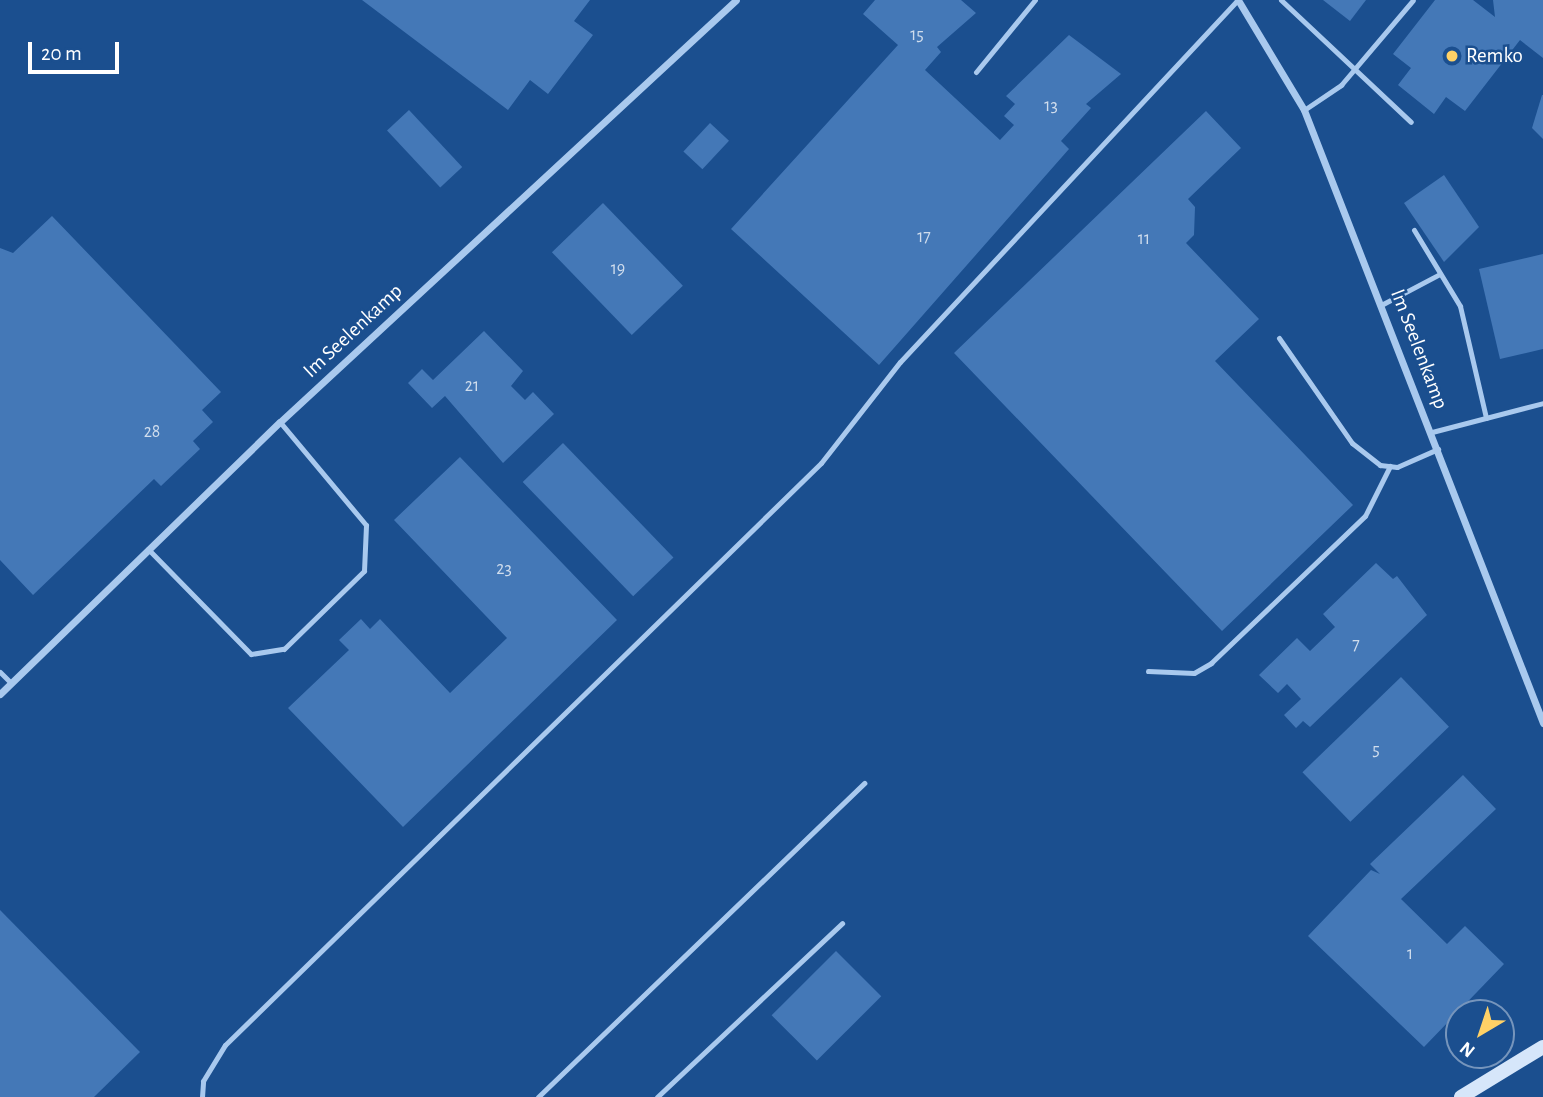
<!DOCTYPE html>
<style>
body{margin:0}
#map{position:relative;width:1543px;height:1097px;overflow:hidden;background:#1b4f8f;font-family:"Alegreya Sans",sans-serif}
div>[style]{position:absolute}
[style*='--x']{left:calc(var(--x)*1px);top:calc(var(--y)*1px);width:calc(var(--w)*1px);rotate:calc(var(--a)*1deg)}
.building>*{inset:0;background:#4478b7;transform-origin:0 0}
.lane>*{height:5px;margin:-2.5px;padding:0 2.5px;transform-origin:2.5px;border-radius:2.5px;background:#a9c9ee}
.street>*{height:7px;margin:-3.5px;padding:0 3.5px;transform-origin:3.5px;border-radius:3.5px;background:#a9c9ee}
.secondary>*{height:14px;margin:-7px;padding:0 7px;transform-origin:7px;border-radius:7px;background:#d6e6fa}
.dots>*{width:19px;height:19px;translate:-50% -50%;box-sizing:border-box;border:4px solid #1b4f8f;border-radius:50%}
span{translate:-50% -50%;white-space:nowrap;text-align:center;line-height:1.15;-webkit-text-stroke:5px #1b4f8f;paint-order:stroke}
.number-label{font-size:18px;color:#d0dded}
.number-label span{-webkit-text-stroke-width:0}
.poi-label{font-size:21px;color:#fff}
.left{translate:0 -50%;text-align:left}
.street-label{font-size:21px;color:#fff}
.north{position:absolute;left:1445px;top:999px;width:70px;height:70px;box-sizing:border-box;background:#1b4f8f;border:2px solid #7695bc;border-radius:50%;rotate:219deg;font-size:19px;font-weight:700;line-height:28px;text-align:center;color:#fff}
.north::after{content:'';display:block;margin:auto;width:24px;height:32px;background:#ffd166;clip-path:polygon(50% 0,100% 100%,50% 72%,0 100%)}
.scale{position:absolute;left:28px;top:42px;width:91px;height:32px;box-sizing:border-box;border:4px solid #fff;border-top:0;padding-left:9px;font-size:21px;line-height:24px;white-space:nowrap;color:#fff;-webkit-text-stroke:5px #1b4f8f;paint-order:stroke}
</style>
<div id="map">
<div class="building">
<i style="clip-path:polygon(362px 0,590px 0,574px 21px,593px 35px,548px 94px,530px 80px,508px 110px)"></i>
<i style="clip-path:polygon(875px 0,961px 0,976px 13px,937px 47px,941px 52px,925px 70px,1000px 140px,1014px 125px,1004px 116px,1015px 104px,1006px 96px,1069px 35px,1121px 74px,1086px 104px,1091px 108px,1061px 141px,1069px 149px,879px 365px,731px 229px,898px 45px,863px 14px)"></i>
<i style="clip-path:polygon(1323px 0,1366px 0,1350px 21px)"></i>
<i style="clip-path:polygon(1435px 0,1473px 0,1495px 17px,1493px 0,1543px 0,1543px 58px,1520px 40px,1465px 111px,1446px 97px,1434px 114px,1398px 85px,1411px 68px,1393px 54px)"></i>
<i style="clip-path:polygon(1542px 95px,1543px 95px,1543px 139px,1532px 128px)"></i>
<i style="left:409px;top:110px;width:78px;height:30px;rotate:47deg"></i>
<i style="clip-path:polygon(1206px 111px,1241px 148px,1188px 199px,1195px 207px,1194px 235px,1186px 243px,1259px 319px,1215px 361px,1353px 505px,1222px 631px,954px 353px)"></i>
<i style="left:710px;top:123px;width:26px;height:39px;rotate:43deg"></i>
<i style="clip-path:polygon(1444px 175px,1479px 227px,1444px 262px,1404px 203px)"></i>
<i style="left:603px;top:203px;width:115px;height:71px;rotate:46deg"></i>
<i style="clip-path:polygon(52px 216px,221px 392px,202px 410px,213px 422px,193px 441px,200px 449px,161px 486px,154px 479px,33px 595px,0 560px,0 248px,13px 253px)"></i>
<i style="clip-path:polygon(1543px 254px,1543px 349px,1500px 359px,1479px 269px)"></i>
<i style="clip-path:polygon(484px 331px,523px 371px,511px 386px,525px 400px,533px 392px,554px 414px,503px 463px,445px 396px,432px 408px,408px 383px,422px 369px,433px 380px)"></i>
<i style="left:563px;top:443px;width:159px;height:56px;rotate:46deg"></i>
<i style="clip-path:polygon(460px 457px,617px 620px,403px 827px,288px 708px,349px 650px,339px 640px,361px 619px,370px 629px,380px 619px,450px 693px,507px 638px,394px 520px)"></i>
<i style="clip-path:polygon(1376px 563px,1393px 579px,1397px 576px,1427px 615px,1310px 727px,1303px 721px,1296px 728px,1284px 715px,1301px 699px,1287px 684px,1278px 693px,1259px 675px,1297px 638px,1310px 651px,1335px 627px,1323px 614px)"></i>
<i style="left:1401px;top:677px;width:69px;height:137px;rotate:46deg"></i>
<i style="clip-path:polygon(1463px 775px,1496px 809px,1401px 899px,1447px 944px,1465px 926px,1504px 964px,1424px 1047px,1308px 936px,1371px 870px,1380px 874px,1370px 864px)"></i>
<i style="clip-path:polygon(0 910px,140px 1052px,94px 1097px,0 1097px)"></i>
<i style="left:836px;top:951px;width:64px;height:91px;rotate:45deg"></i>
</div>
<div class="lane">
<i style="--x:1281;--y:0;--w:178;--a:43.2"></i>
<i style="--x:976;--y:72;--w:93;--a:-50.7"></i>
<i style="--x:1304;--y:110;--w:45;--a:-34"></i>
<i style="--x:1341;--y:85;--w:111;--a:-49.7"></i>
<i style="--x:1414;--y:230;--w:89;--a:58.8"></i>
<i style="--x:1460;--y:306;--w:115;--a:76.9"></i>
<i style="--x:1383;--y:304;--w:64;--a:-27.8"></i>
<i style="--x:1279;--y:338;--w:128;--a:55.2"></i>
<i style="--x:1352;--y:443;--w:36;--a:38"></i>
<i style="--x:1380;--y:465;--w:17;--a:7"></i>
<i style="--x:1397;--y:467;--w:45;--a:-23.7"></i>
<i style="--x:1432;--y:432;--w:115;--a:-14.6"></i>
<i style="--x:148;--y:549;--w:147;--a:45.6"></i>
<i style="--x:251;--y:654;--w:33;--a:-9"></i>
<i style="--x:284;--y:649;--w:112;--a:-44.3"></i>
<i style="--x:364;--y:571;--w:46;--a:-87.5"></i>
<i style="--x:366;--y:525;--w:134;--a:-129.9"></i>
<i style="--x:1148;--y:671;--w:46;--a:2.5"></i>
<i style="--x:1194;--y:673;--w:20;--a:-30"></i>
<i style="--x:1211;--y:663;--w:213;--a:-43.7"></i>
<i style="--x:1365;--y:516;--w:56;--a:-63.4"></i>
<i style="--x:0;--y:672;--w:16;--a:45"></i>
<i style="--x:202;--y:1097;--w:16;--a:-86"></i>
<i style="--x:203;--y:1081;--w:42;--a:-58.6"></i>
<i style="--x:225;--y:1045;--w:833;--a:-44.32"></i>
<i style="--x:821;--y:463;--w:128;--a:-52"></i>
<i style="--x:900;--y:362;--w:495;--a:-47"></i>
<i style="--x:538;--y:1097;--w:453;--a:-43.9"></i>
<i style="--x:657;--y:1097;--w:254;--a:-43.2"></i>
</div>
<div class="street">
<i style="--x:1238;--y:0;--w:128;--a:59"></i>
<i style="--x:1304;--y:110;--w:658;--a:68.7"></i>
<i style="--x:0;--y:694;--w:390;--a:-44.2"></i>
<i style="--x:280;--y:422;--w:621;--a:-42.78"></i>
</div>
<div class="secondary">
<i style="--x:1461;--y:1097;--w:96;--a:-31.4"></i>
</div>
<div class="dots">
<i style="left:1452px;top:56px;background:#ffd166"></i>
</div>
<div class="number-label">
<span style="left:917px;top:35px">15</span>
<span style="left:1051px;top:106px">13</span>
<span style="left:924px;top:237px">17</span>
<span style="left:1144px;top:239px">11</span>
<span style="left:618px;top:269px">19</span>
<span style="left:472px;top:386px">21</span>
<span style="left:152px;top:432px">28</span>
<span style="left:504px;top:569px">23</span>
<span style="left:1356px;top:645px">7</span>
<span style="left:1376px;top:750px">5</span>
<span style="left:1410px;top:954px">1</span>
</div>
<div class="poi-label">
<span class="left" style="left:1466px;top:56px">Remko</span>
</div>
<div class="street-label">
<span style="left:353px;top:331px;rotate:-43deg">Im Seelenkamp</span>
<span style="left:1419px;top:349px;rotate:69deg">Im Seelenkamp</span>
</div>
<div class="north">N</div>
<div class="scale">20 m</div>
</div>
